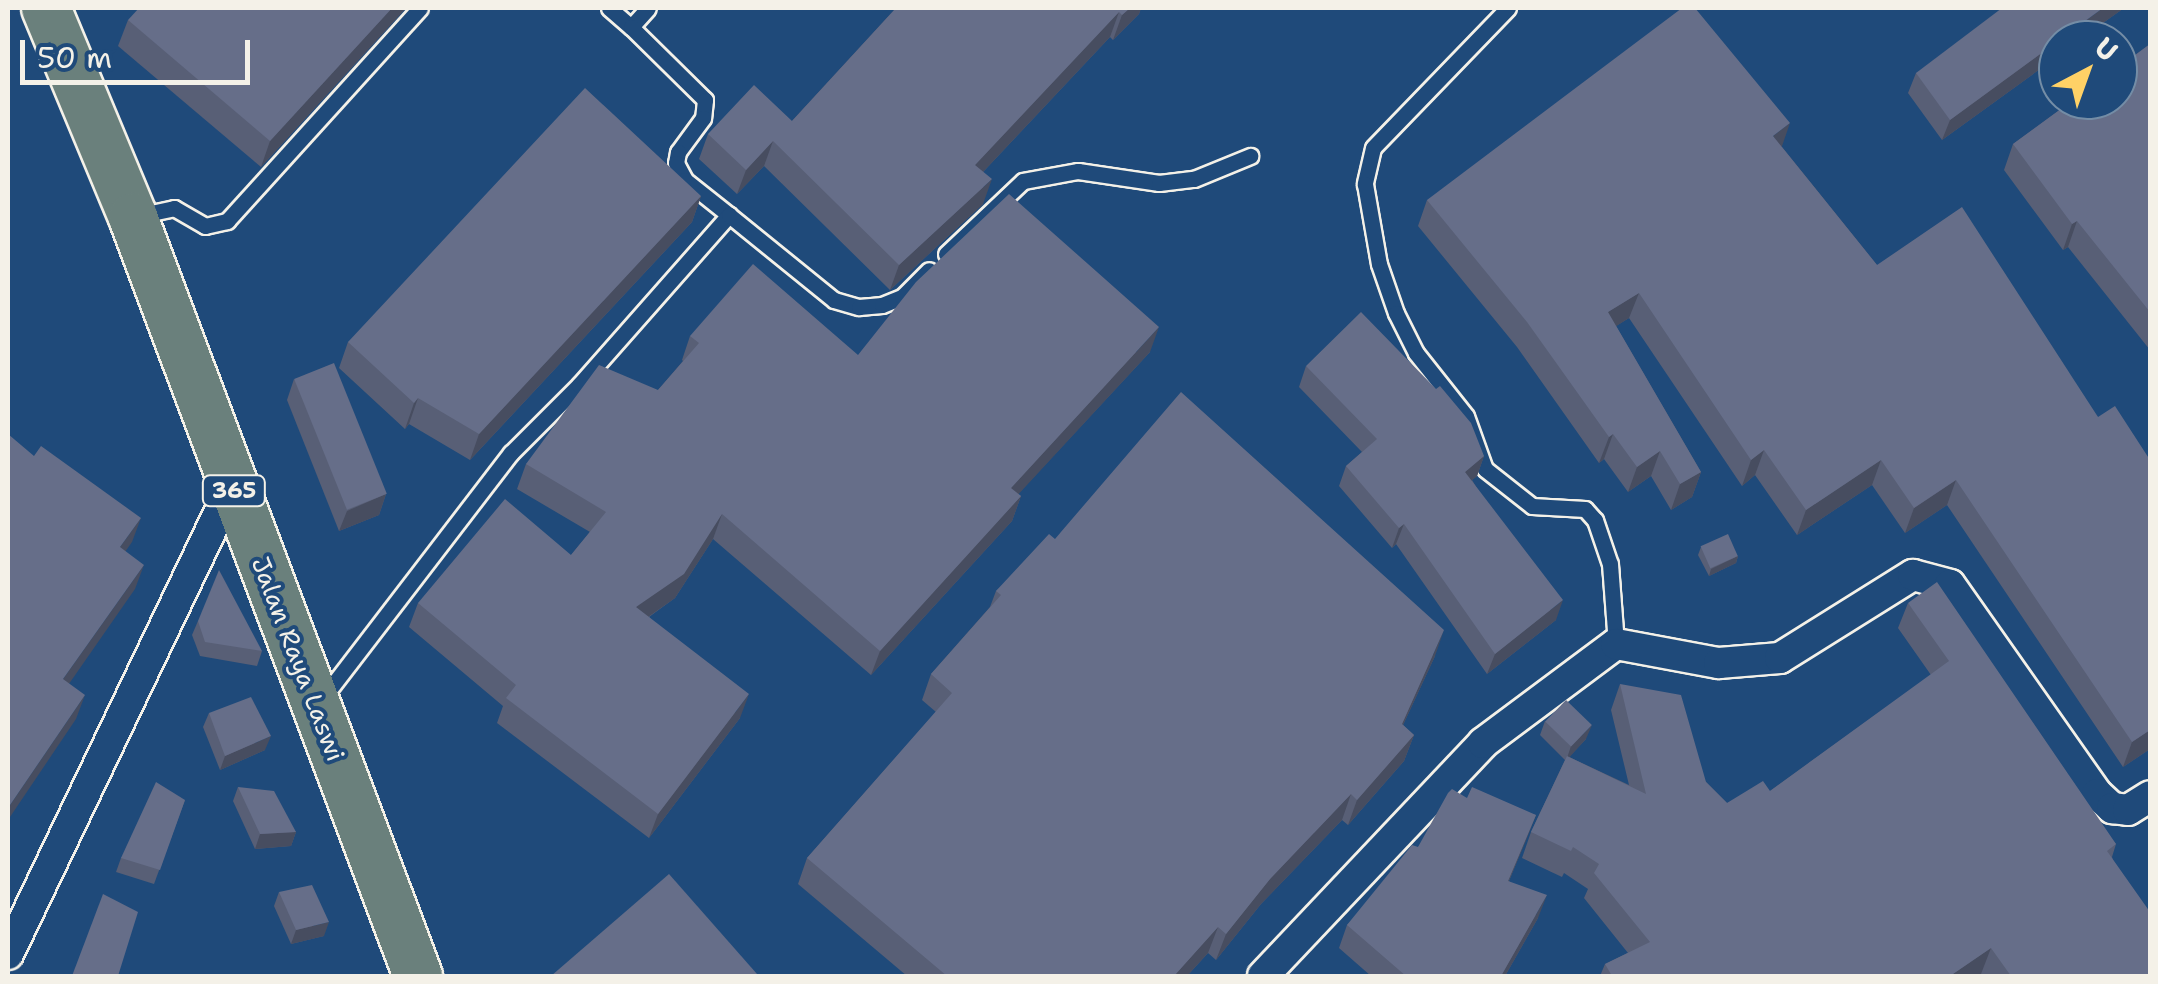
<!DOCTYPE html>
<style>
body{margin:0}
#map{position:relative;width:2158px;height:984px;overflow:hidden;background:#1f4a7a;font-family:"Shantell Sans",sans-serif}
div>[style]{position:absolute}
[style*='--x']{left:calc(var(--x)*1px);top:calc(var(--y)*1px);width:calc(var(--w)*1px);rotate:calc(var(--a)*1deg)}
.roads{filter:drop-shadow(2px 0 #f4f1e8) drop-shadow(-2px 0 #f4f1e8) drop-shadow(0 2px #f4f1e8) drop-shadow(0 -2px #f4f1e8)}
.lane>*{height:15px;margin:-7.5px;padding:0 7.5px;transform-origin:7.5px;border-radius:7.5px;background:#1f4a7a}
.street>*{height:30px;margin:-15px;padding:0 15px;transform-origin:15px;border-radius:15px;background:#1f4a7a}
.primary>*{height:48px;margin:-24px;padding:0 24px;transform-origin:24px;border-radius:24px;background:#6a807c}
.wall>*{inset:0;background:#585f76}
.shaded-wall>*{inset:0;background:#474d60}
.building>*{inset:0;background:#666e89;transform-origin:0 0}
span{translate:-50% -50%;white-space:nowrap;text-align:center;line-height:1.15;-webkit-text-stroke:8px #1f4a7a;paint-order:stroke}
.shield-label span{padding:2px 8px;background:#1f4a7a;border:2px solid;border-radius:8px;-webkit-text-stroke-width:0}
.shield-label{font-size:22px;color:#f4f1e8;font-weight:700}
.street-label{font-size:25px;color:#f4f1e8}
.frame{position:absolute;inset:0;border:10px solid #f4f1e8;pointer-events:none}
.north{position:absolute;left:2038px;top:20px;width:100px;height:100px;box-sizing:border-box;background:#1f4a7a;border:2px solid #748da6;border-radius:50%;rotate:41deg;font-size:28px;font-weight:700;line-height:40px;text-align:center;color:#f4f1e8}
.north::after{content:'';display:block;margin:auto;width:35px;height:45px;background:#ffd166;clip-path:polygon(50% 0,100% 100%,50% 72%,0 100%)}
.scale{position:absolute;left:20px;top:40px;width:230px;height:45px;box-sizing:border-box;border:5px solid #f4f1e8;border-top:0;padding-left:12px;font-size:30px;line-height:35px;white-space:nowrap;color:#f4f1e8;-webkit-text-stroke:8px #1f4a7a;paint-order:stroke}
</style>
<div id="map">
<div class="roads">
<div class="lane">
<i style="--x:609;--y:8;--w:29;--a:41"></i>
<i style="--x:631;--y:27;--w:25;--a:-48"></i>
<i style="--x:1508;--y:8;--w:194;--a:134"></i>
<i style="--x:1373;--y:148;--w:37;--a:103"></i>
<i style="--x:1365;--y:184;--w:81;--a:80.1"></i>
<i style="--x:1379;--y:264;--w:52;--a:70.9"></i>
<i style="--x:1396;--y:313;--w:45;--a:63.4"></i>
<i style="--x:1416;--y:353;--w:80;--a:51.6"></i>
<i style="--x:1466;--y:416;--w:56;--a:70.3"></i>
<i style="--x:1485;--y:469;--w:60;--a:38.2"></i>
<i style="--x:1532;--y:506;--w:53;--a:3.2"></i>
<i style="--x:1585;--y:509;--w:15;--a:48"></i>
<i style="--x:1595;--y:520;--w:46;--a:71.2"></i>
<i style="--x:1610;--y:564;--w:80;--a:85.7"></i>
<i style="--x:631;--y:27;--w:104;--a:44.6"></i>
<i style="--x:705;--y:100;--w:18;--a:96"></i>
<i style="--x:703;--y:118;--w:42;--a:126.3"></i>
<i style="--x:678;--y:152;--w:11;--a:100"></i>
<i style="--x:676;--y:163;--w:19;--a:62"></i>
<i style="--x:685;--y:180;--w:56;--a:38.5"></i>
<i style="--x:137;--y:216;--w:38;--a:-12"></i>
<i style="--x:174;--y:208;--w:36;--a:30"></i>
<i style="--x:205;--y:226;--w:23;--a:-13"></i>
<i style="--x:227;--y:221;--w:287;--a:-47.8"></i>
<i style="--x:946;--y:254;--w:106;--a:-43.5"></i>
<i style="--x:1023;--y:181;--w:56;--a:-10.3"></i>
<i style="--x:1078;--y:171;--w:82;--a:8.4"></i>
<i style="--x:1159;--y:183;--w:35;--a:-7"></i>
<i style="--x:1194;--y:179;--w:61;--a:-22.3"></i>
<i style="--x:322;--y:699;--w:310;--a:-52.5"></i>
<i style="--x:511;--y:453;--w:96;--a:-45"></i>
<i style="--x:579;--y:385;--w:227;--a:-48.6"></i>
<i style="--x:729;--y:215;--w:135;--a:39"></i>
<i style="--x:834;--y:300;--w:26;--a:16"></i>
<i style="--x:859;--y:307;--w:23;--a:-5"></i>
<i style="--x:882;--y:305;--w:22;--a:-22"></i>
<i style="--x:902;--y:297;--w:38;--a:-45"></i>
</div>
<div class="street">
<i style="--x:8;--y:954;--w:519;--a:-64.42"></i>
<i style="--x:1263;--y:976;--w:320;--a:-46.6"></i>
<i style="--x:1483;--y:743;--w:166;--a:-36.7"></i>
<i style="--x:1616;--y:644;--w:105;--a:10.5"></i>
<i style="--x:1719;--y:663;--w:61;--a:-4.7"></i>
<i style="--x:1780;--y:658;--w:157;--a:-32"></i>
<i style="--x:1913;--y:575;--w:38;--a:15"></i>
<i style="--x:1950;--y:585;--w:256;--a:54.9"></i>
<i style="--x:2097;--y:794;--w:21;--a:43"></i>
<i style="--x:2112;--y:808;--w:16;--a:7"></i>
<i style="--x:2128;--y:810;--w:26;--a:-32"></i>
</div>
<div class="primary">
<i style="--x:46;--y:8;--w:226;--a:67.4"></i>
<i style="--x:133;--y:217;--w:811;--a:69.42"></i>
</div>
</div>
<div class="wall">
<i style="clip-path:polygon(406px 8px,261px 167px,118px 46px,128px 20px)"></i>
<i style="clip-path:polygon(896px 8px,1141px 8px,1139px 14px,1113px 40px,1110px 37px,983px 172px,983px 204px,890px 290px,764px 166px,737px 194px,699px 159px,708px 134px,792px 121px)"></i>
<i style="clip-path:polygon(2124px 8px,2079px 40px,2058px 40px,2058px 56px,1942px 140px,1908px 93px,1916px 73px)"></i>
<i style="clip-path:polygon(2150px 44px,2150px 350px,2068px 247px,2063px 250px,2004px 170px,2013px 144px)"></i>
<i style="clip-path:polygon(1782px 147px,1877px 265px,2098px 417px,2150px 460px,2150px 749px,2123px 767px,1947px 505px,1905px 533px,1872px 485px,1797px 535px,1755px 475px,1742px 486px,1629px 318px,1616px 326px,1701px 472px,1692px 497px,1671px 510px,1651px 476px,1628px 492px,1604px 459px,1599px 463px,1517px 347px,1418px 226px,1427px 200px)"></i>
<i style="clip-path:polygon(701px 196px,692px 222px,470px 460px,409px 424px,405px 429px,339px 368px,348px 342px)"></i>
<i style="clip-path:polygon(690px 336px,858px 355px,1150px 352px,1018px 494px,1021px 496px,1012px 521px,871px 675px,713px 539px,675px 598px,649px 617px,740px 718px,649px 838px,497px 723px,503px 706px,409px 627px,418px 603px,571px 555px,590px 532px,517px 489px,526px 464px,658px 390px,683px 361px,682px 360px)"></i>
<i style="clip-path:polygon(1306px 366px,1484px 456px,1477px 476px,1472px 480px,1556px 620px,1487px 674px,1396px 544px,1392px 548px,1339px 486px,1346px 466px,1362px 452px,1299px 387px)"></i>
<i style="clip-path:polygon(294px 379px,386px 494px,379px 515px,339px 531px,287px 400px)"></i>
<i style="clip-path:polygon(1055px 539px,1435px 656px,1403px 725px,1414px 735px,1404px 761px,1348px 825px,1342px 820px,1261px 904px,1216px 960px,1208px 953px,1187px 976px,907px 976px,798px 884px,807px 858px,936px 712px,922px 700px,931px 674px,990px 607px,996px 591px)"></i>
<i style="clip-path:polygon(1701px 547px,1738px 556px,1736px 563px,1709px 576px,1698px 555px)"></i>
<i style="clip-path:polygon(1908px 603px,2116px 844px,2112px 857px,2150px 976px,1983px 976px,1981px 974px,1977px 976px,1600px 976px,1605px 964px,1628px 953px,1584px 898px,1588px 889px,1564px 873px,1562px 877px,1522px 858px,1531px 832px,1565px 760px,1540px 735px,1545px 721px,1586px 739px,1569px 757px,1629px 785px,1611px 710px,1620px 684px,1706px 782px,1727px 803px,1770px 791px,1931px 675px,1898px 628px)"></i>
<i style="clip-path:polygon(198px 621px,262px 651px,257px 666px,200px 656px,192px 635px)"></i>
<i style="clip-path:polygon(209px 713px,265px 750px,220px 770px,203px 727px)"></i>
<i style="clip-path:polygon(238px 787px,296px 832px,291px 846px,255px 849px,233px 801px)"></i>
<i style="clip-path:polygon(1467px 798px,1536px 815px,1509px 881px,1538px 918px,1505px 976px,1371px 976px,1339px 948px,1347px 925px,1418px 847px)"></i>
<i style="clip-path:polygon(185px 800px,154px 884px,116px 872px,121px 858px)"></i>
<i style="clip-path:polygon(279px 892px,324px 936px,291px 944px,274px 906px)"></i>
</div>
<div class="shaded-wall">
<i style="clip-path:polygon(392px 8px,406px 8px,261px 167px,270px 141px)"></i>
<i style="clip-path:polygon(1130px 8px,1141px 8px,1139px 14px,1113px 40px,1122px 15px)"></i>
<i style="clip-path:polygon(2103px 8px,2124px 8px,2079px 40px,2059px 40px)"></i>
<i style="clip-path:polygon(1119px 12px,1110px 37px,966px 190px,975px 165px)"></i>
<i style="clip-path:polygon(2058px 41px,2058px 56px,1942px 140px,1950px 120px)"></i>
<i style="clip-path:polygon(1790px 123px,1781px 149px,1773px 136px)"></i>
<i style="clip-path:polygon(773px 141px,764px 166px,737px 194px,746px 170px)"></i>
<i style="clip-path:polygon(992px 179px,983px 204px,890px 290px,899px 265px)"></i>
<i style="clip-path:polygon(701px 196px,692px 222px,470px 460px,479px 434px)"></i>
<i style="clip-path:polygon(2077px 221px,2068px 247px,2063px 250px,2072px 224px)"></i>
<i style="clip-path:polygon(1639px 293px,1629px 318px,1599px 337px,1608px 312px)"></i>
<i style="clip-path:polygon(1159px 327px,1150px 352px,1002px 512px,1011px 488px)"></i>
<i style="clip-path:polygon(418px 398px,409px 424px,405px 429px,414px 403px)"></i>
<i style="clip-path:polygon(1613px 434px,1604px 459px,1599px 463px,1609px 437px)"></i>
<i style="clip-path:polygon(1764px 450px,1755px 475px,1742px 486px,1751px 460px)"></i>
<i style="clip-path:polygon(1660px 451px,1651px 476px,1628px 492px,1637px 467px)"></i>
<i style="clip-path:polygon(1484px 456px,1477px 476px,1458px 492px,1465px 472px)"></i>
<i style="clip-path:polygon(1881px 460px,1872px 485px,1797px 535px,1806px 510px)"></i>
<i style="clip-path:polygon(1701px 472px,1692px 497px,1671px 510px,1680px 484px)"></i>
<i style="clip-path:polygon(1956px 480px,1947px 505px,1905px 533px,1914px 508px)"></i>
<i style="clip-path:polygon(386px 494px,379px 515px,339px 531px,347px 511px)"></i>
<i style="clip-path:polygon(1021px 496px,1012px 521px,871px 675px,880px 651px)"></i>
<i style="clip-path:polygon(722px 514px,713px 539px,675px 598px,627px 632px,636px 607px)"></i>
<i style="clip-path:polygon(141px 518px,132px 542px,111px 572px,120px 547px)"></i>
<i style="clip-path:polygon(1404px 524px,1396px 544px,1392px 548px,1399px 528px)"></i>
<i style="clip-path:polygon(1738px 556px,1736px 563px,1709px 576px,1711px 569px)"></i>
<i style="clip-path:polygon(144px 565px,135px 589px,55px 704px,63px 679px)"></i>
<i style="clip-path:polygon(1563px 600px,1556px 620px,1487px 674px,1495px 654px)"></i>
<i style="clip-path:polygon(1444px 630px,1435px 656px,1392px 749px,1402px 724px)"></i>
<i style="clip-path:polygon(749px 694px,740px 718px,649px 838px,658px 814px)"></i>
<i style="clip-path:polygon(85px 695px,76px 719px,8px 820px,8px 808px)"></i>
<i style="clip-path:polygon(1592px 725px,1586px 739px,1566px 761px,1571px 746px)"></i>
<i style="clip-path:polygon(2150px 730px,2150px 749px,2123px 767px,2132px 742px)"></i>
<i style="clip-path:polygon(1414px 735px,1404px 761px,1348px 825px,1357px 800px)"></i>
<i style="clip-path:polygon(271px 736px,265px 750px,220px 770px,225px 756px)"></i>
<i style="clip-path:polygon(1351px 794px,1342px 820px,1261px 904px,1216px 960px,1226px 934px,1270px 879px)"></i>
<i style="clip-path:polygon(1536px 815px,1527px 838px,1499px 904px,1508px 881px)"></i>
<i style="clip-path:polygon(296px 832px,291px 846px,255px 849px,260px 834px)"></i>
<i style="clip-path:polygon(1547px 895px,1538px 918px,1505px 976px,1501px 976px)"></i>
<i style="clip-path:polygon(329px 922px,324px 936px,291px 944px,296px 930px)"></i>
<i style="clip-path:polygon(1218px 927px,1208px 953px,1187px 976px,1174px 976px)"></i>
<i style="clip-path:polygon(1991px 948px,1981px 974px,1977px 976px,1950px 976px)"></i>
</div>
<div class="building">
<i style="clip-path:polygon(139px 8px,392px 8px,270px 141px,128px 20px)"></i>
<i style="clip-path:polygon(896px 8px,1130px 8px,1122px 15px,1119px 12px,975px 165px,992px 179px,899px 265px,773px 141px,746px 170px,708px 134px,754px 85px,792px 121px)"></i>
<i style="clip-path:polygon(1682px 8px,1695px 8px,1790px 123px,1773px 136px,1877px 265px,1962px 207px,2098px 417px,2115px 406px,2150px 460px,2150px 730px,2132px 742px,1956px 480px,1914px 508px,1881px 460px,1806px 510px,1764px 450px,1751px 460px,1639px 293px,1608px 312px,1701px 472px,1680px 484px,1660px 451px,1637px 467px,1613px 434px,1609px 437px,1527px 322px,1427px 200px)"></i>
<i style="clip-path:polygon(2002px 8px,2103px 8px,1950px 120px,1916px 73px)"></i>
<i style="clip-path:polygon(2150px 44px,2150px 312px,2077px 221px,2072px 224px,2013px 144px,2073px 100px,2118px 100px,2118px 68px)"></i>
<i style="clip-path:polygon(585px 88px,701px 196px,479px 434px,418px 398px,414px 403px,348px 342px)"></i>
<i style="clip-path:polygon(1009px 194px,1159px 327px,1011px 488px,1021px 496px,880px 651px,722px 514px,684px 574px,636px 607px,749px 694px,658px 814px,506px 698px,516px 685px,418px 603px,505px 499px,571px 555px,606px 512px,526px 464px,599px 365px,658px 390px,699px 343px,690px 336px,753px 264px,858px 355px,916px 282px)"></i>
<i style="clip-path:polygon(1361px 312px,1436px 389px,1440px 386px,1471px 423px,1484px 456px,1465px 472px,1563px 600px,1495px 654px,1404px 524px,1399px 528px,1346px 466px,1377px 439px,1306px 366px)"></i>
<i style="left:334px;top:363px;width:141px;height:43px;rotate:68deg"></i>
<i style="clip-path:polygon(1181px 392px,1444px 630px,1402px 724px,1414px 735px,1357px 800px,1351px 794px,1270px 879px,1226px 934px,1218px 927px,1174px 976px,947px 976px,807px 858px,952px 693px,931px 674px,1001px 595px,996px 591px,1049px 534px,1055px 539px)"></i>
<i style="clip-path:polygon(8px 434px,34px 456px,41px 446px,141px 518px,120px 547px,144px 565px,63px 679px,85px 695px,8px 808px)"></i>
<i style="left:1728px;top:534px;width:24px;height:30px;rotate:66deg"></i>
<i style="clip-path:polygon(219px 570px,262px 651px,205px 642px,198px 621px)"></i>
<i style="clip-path:polygon(1937px 582px,2116px 844px,2107px 851px,2150px 912px,2150px 976px,2011px 976px,1991px 948px,1950px 976px,1612px 976px,1605px 964px,1650px 942px,1594px 873px,1599px 864px,1573px 847px,1571px 851px,1531px 832px,1567px 756px,1646px 794px,1620px 684px,1681px 695px,1706px 782px,1727px 803px,1763px 781px,1770px 791px,1949px 661px,1908px 603px)"></i>
<i style="clip-path:polygon(251px 697px,271px 736px,225px 756px,209px 713px)"></i>
<i style="left:1566px;top:700px;width:36px;height:30px;rotate:44deg"></i>
<i style="clip-path:polygon(156px 782px,185px 800px,160px 870px,121px 858px)"></i>
<i style="clip-path:polygon(238px 787px,274px 791px,296px 832px,260px 834px)"></i>
<i style="clip-path:polygon(1472px 787px,1536px 815px,1508px 881px,1547px 895px,1501px 976px,1406px 976px,1347px 925px,1412px 845px,1418px 847px,1448px 793px,1452px 789px,1467px 798px)"></i>
<i style="clip-path:polygon(669px 874px,757px 974px,755px 976px,551px 976px)"></i>
<i style="clip-path:polygon(312px 885px,329px 922px,296px 930px,279px 892px)"></i>
<i style="clip-path:polygon(103px 894px,138px 912px,118px 976px,72px 976px)"></i>
</div>
<div class="shield-label">
<span style="left:234px;top:491px">365</span>
</div>
<div class="street-label">
<span style="left:298px;top:659px;rotate:69deg">Jalan Raya Laswi</span>
</div>
<div class="frame"></div>
<div class="north">U</div>
<div class="scale">50 m</div>
</div>
